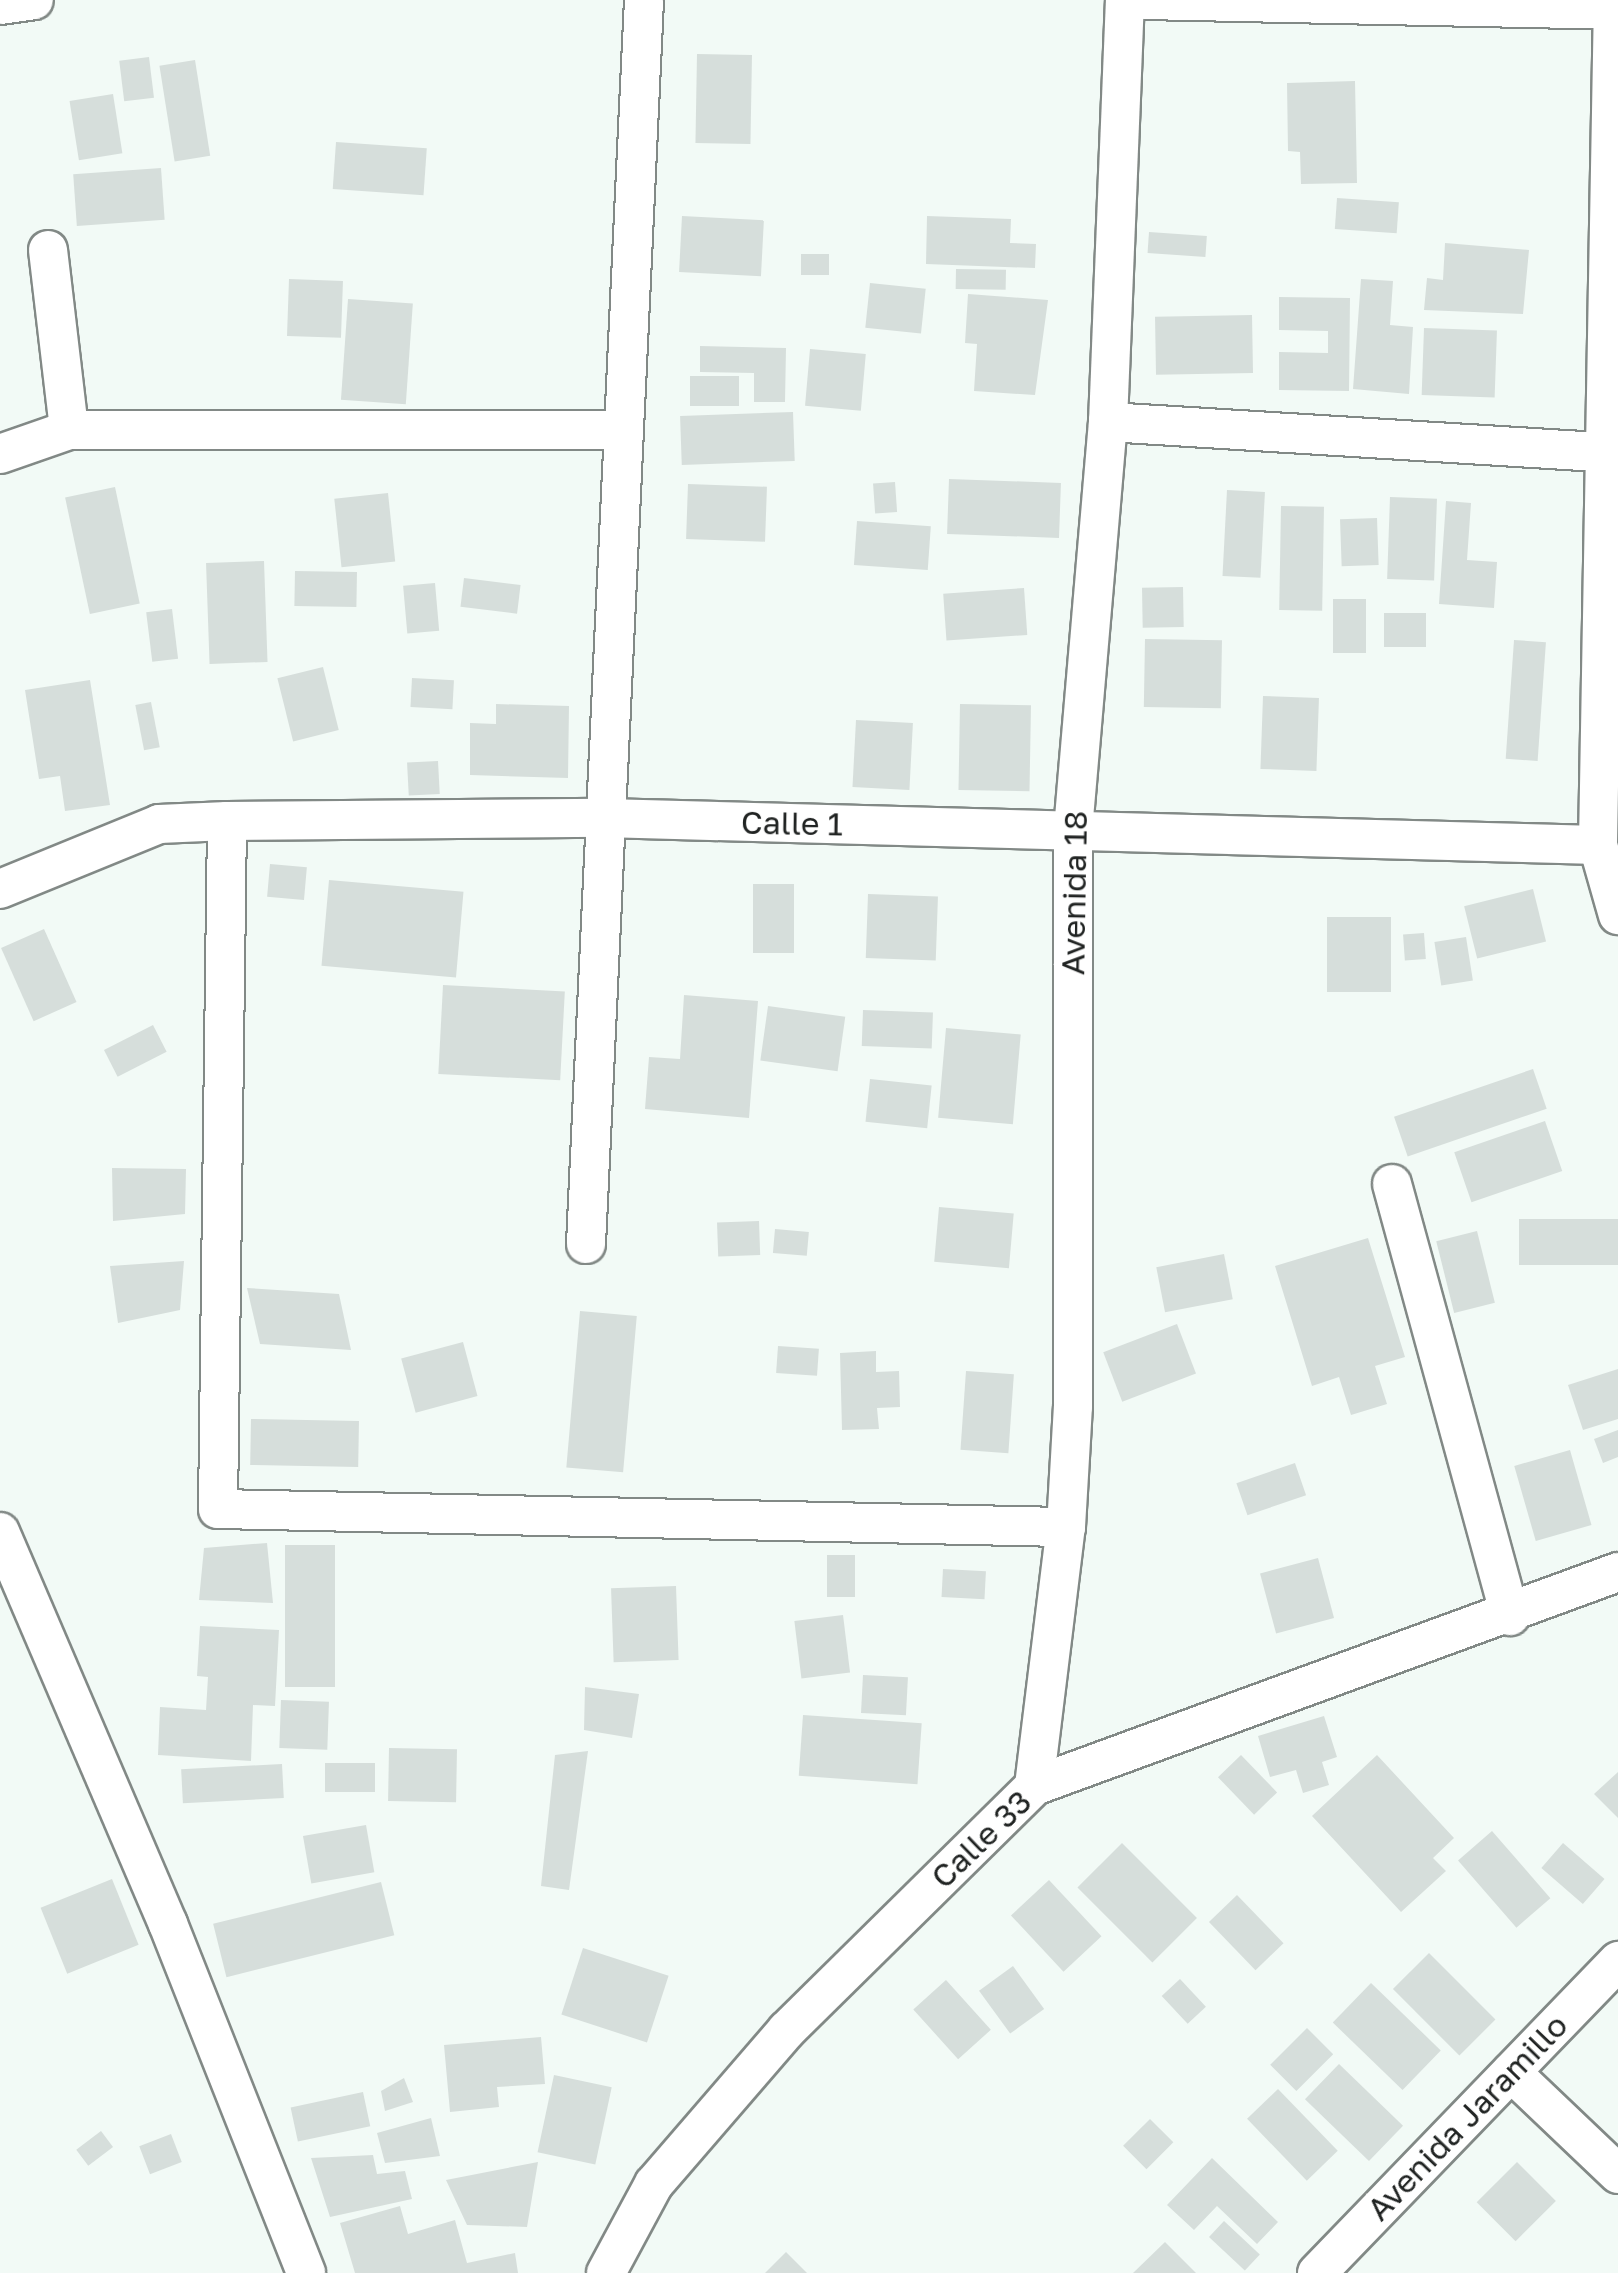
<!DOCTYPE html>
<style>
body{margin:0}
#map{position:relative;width:1618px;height:2273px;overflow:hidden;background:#f2faf6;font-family:"Golos Text",sans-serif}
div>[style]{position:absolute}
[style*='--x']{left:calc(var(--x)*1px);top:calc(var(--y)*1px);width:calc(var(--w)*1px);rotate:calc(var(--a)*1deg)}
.building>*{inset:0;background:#d6dedb;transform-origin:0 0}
.roads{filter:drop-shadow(2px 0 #828986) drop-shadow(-2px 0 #828986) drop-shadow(0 2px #828986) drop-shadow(0 -2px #828986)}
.street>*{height:38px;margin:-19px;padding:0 19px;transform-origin:19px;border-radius:19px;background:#fff}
span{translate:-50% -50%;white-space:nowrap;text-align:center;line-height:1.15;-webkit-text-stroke:9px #fff;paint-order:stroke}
.street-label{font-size:32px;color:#202322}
</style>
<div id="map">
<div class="building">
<i style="left:697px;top:54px;width:55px;height:89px;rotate:1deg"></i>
<i style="left:149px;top:57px;width:41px;height:30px;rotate:83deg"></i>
<i style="left:195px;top:60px;width:97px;height:36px;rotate:81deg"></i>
<i style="clip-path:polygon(1355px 81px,1357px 183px,1301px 184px,1300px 152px,1288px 151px,1287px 83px)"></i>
<i style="left:113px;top:94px;width:60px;height:44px;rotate:81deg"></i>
<i style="left:336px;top:142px;width:91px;height:47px;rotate:4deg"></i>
<i style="left:161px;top:168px;width:52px;height:88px;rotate:86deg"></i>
<i style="left:1337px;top:198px;width:62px;height:31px;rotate:4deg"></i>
<i style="left:682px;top:216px;width:82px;height:56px;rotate:3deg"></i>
<i style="clip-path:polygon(927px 216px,1011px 219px,1010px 243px,1036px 244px,1035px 268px,926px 264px)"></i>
<i style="left:1149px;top:232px;width:58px;height:21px;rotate:4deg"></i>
<i style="clip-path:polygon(1445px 243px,1529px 250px,1523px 314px,1424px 310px,1427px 278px,1443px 280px)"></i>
<i style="left:801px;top:254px;width:28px;height:21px"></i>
<i style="left:956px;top:269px;width:50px;height:20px;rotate:1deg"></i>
<i style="left:289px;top:279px;width:54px;height:57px;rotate:2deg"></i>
<i style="clip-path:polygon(1361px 279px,1393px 281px,1390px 325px,1413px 327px,1409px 394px,1353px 389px)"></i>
<i style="left:870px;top:283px;width:56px;height:45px;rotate:6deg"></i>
<i style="clip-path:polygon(968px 294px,1048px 300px,1035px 395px,974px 391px,977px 344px,965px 343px)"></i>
<i style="clip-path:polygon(1279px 297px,1350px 298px,1349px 391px,1279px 390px,1279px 352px,1328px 353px,1328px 331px,1279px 330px)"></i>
<i style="left:348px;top:299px;width:65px;height:101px;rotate:4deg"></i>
<i style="left:1252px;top:315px;width:58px;height:97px;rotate:89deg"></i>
<i style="left:1424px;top:328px;width:73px;height:67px;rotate:2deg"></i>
<i style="clip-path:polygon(700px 346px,786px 348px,785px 402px,754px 402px,754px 373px,700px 372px)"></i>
<i style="left:810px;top:349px;width:56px;height:57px;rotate:5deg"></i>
<i style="left:690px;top:376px;width:49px;height:30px"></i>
<i style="left:793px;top:412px;width:49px;height:113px;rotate:88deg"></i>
<i style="left:949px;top:479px;width:112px;height:55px;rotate:2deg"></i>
<i style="left:895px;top:482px;width:30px;height:22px;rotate:86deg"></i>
<i style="left:688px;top:484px;width:79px;height:55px;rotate:2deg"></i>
<i style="left:115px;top:487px;width:119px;height:51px;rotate:78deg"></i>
<i style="left:1227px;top:490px;width:38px;height:86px;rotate:3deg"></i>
<i style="left:388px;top:493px;width:69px;height:54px;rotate:84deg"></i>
<i style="left:1390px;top:497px;width:47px;height:82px;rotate:2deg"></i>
<i style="clip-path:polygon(1446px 501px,1471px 503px,1467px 560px,1497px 562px,1494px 608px,1439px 604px)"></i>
<i style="left:1281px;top:506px;width:43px;height:104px;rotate:1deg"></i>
<i style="left:1377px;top:518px;width:47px;height:37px;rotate:88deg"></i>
<i style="left:857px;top:521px;width:74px;height:44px;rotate:4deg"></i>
<i style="left:264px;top:561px;width:101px;height:58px;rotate:88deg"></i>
<i style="left:295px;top:571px;width:62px;height:35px;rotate:1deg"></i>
<i style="left:464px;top:578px;width:57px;height:29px;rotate:7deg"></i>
<i style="left:435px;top:583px;width:48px;height:32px;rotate:85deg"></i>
<i style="left:1183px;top:587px;width:40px;height:41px;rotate:89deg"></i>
<i style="left:1024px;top:588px;width:47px;height:81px;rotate:86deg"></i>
<i style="left:1333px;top:599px;width:33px;height:54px"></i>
<i style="left:172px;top:609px;width:50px;height:26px;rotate:83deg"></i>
<i style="left:1384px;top:613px;width:42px;height:34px"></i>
<i style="left:1145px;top:639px;width:77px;height:68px;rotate:1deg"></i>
<i style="left:1514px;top:640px;width:32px;height:119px;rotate:4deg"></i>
<i style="left:323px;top:667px;width:65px;height:47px;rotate:76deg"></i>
<i style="left:412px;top:678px;width:42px;height:29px;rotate:3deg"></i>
<i style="clip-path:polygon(90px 680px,110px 805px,65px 811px,60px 776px,39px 779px,25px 690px)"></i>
<i style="left:1263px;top:696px;width:56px;height:73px;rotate:2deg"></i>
<i style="left:151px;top:702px;width:46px;height:16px;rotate:79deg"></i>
<i style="clip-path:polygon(496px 704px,569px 706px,568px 778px,470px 775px,470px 723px,496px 724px)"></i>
<i style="left:960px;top:704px;width:71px;height:86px;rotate:1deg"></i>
<i style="left:856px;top:720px;width:57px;height:67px;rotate:3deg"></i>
<i style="left:438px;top:761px;width:33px;height:31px;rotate:87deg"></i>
<i style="left:270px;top:864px;width:37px;height:33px;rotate:5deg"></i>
<i style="left:329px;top:880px;width:135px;height:86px;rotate:5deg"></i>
<i style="left:753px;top:884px;width:41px;height:69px"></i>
<i style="left:1533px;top:889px;width:54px;height:71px;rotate:76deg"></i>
<i style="left:868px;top:894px;width:70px;height:64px;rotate:2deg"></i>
<i style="left:1327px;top:917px;width:64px;height:75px"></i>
<i style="left:44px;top:929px;width:80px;height:47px;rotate:66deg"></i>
<i style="left:1424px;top:933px;width:26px;height:21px;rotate:86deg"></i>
<i style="left:1466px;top:937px;width:44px;height:32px;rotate:81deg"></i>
<i style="left:443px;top:985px;width:122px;height:89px;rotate:3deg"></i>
<i style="clip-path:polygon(684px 995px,758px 1001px,749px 1118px,645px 1109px,649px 1057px,680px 1059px)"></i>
<i style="left:768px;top:1006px;width:78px;height:55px;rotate:8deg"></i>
<i style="left:863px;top:1010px;width:70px;height:36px;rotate:2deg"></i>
<i style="left:153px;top:1025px;width:30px;height:55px;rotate:63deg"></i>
<i style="left:946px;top:1028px;width:75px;height:90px;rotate:5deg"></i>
<i style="left:1533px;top:1069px;width:42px;height:147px;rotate:71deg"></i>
<i style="left:870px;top:1079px;width:62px;height:43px;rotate:6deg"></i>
<i style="left:1545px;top:1121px;width:53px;height:96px;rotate:71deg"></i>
<i style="clip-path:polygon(112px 1168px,186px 1169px,185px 1214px,113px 1221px)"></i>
<i style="left:939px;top:1207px;width:75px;height:55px;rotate:5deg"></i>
<i style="left:1618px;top:1219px;width:46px;height:99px;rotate:90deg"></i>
<i style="left:759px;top:1221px;width:34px;height:42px;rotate:88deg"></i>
<i style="left:775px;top:1229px;width:34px;height:24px;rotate:5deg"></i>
<i style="left:1477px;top:1231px;width:74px;height:42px;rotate:76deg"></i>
<i style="clip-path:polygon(1368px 1238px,1405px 1357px,1375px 1366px,1387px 1404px,1351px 1415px,1339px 1377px,1312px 1386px,1275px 1266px)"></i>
<i style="left:1224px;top:1254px;width:46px;height:69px;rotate:79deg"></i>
<i style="clip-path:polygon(184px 1261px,180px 1310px,118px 1323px,110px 1266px)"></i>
<i style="clip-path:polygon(247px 1288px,339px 1294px,351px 1350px,260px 1344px)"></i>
<i style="left:580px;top:1311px;width:57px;height:157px;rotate:5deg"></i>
<i style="left:1177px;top:1324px;width:53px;height:79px;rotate:69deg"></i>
<i style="left:463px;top:1342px;width:56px;height:64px;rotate:75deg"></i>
<i style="left:778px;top:1346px;width:41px;height:27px;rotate:4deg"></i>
<i style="clip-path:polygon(876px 1351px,876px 1372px,899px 1371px,900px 1407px,877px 1408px,879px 1429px,842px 1430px,840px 1353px)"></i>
<i style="clip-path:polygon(1618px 1369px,1618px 1419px,1583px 1430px,1568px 1385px)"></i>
<i style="left:966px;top:1371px;width:48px;height:79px;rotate:4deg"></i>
<i style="left:251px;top:1419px;width:108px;height:46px;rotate:1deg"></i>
<i style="clip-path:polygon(1618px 1430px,1618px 1457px,1603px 1463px,1594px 1439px)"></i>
<i style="left:1570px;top:1450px;width:78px;height:58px;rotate:74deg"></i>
<i style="left:1295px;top:1463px;width:34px;height:62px;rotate:71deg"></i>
<i style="clip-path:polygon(267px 1543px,273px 1603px,199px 1600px,204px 1548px)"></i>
<i style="left:285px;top:1545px;width:50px;height:142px"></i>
<i style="left:827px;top:1555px;width:28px;height:42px"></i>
<i style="left:1318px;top:1558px;width:62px;height:60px;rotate:75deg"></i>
<i style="left:943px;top:1569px;width:43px;height:28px;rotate:3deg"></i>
<i style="left:676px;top:1586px;width:74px;height:65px;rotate:88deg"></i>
<i style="left:843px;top:1615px;width:58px;height:49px;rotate:83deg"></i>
<i style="clip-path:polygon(200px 1626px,279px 1630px,275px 1706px,253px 1705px,251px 1761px,158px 1755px,160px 1707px,206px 1710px,208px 1677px,197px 1676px)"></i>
<i style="left:863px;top:1675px;width:45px;height:38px;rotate:3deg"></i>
<i style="clip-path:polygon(585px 1687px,639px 1694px,632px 1738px,584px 1730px)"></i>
<i style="left:281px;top:1700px;width:48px;height:48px;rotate:2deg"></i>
<i style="left:803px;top:1715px;width:119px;height:61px;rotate:4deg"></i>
<i style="clip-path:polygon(1324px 1716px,1337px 1757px,1322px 1762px,1329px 1785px,1303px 1793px,1296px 1770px,1270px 1777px,1258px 1736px)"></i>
<i style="left:389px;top:1748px;width:68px;height:53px;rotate:1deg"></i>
<i style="clip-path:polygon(588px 1751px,569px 1890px,541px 1886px,555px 1755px)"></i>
<i style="left:1241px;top:1755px;width:52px;height:32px;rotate:46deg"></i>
<i style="clip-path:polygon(1377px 1755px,1454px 1838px,1433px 1858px,1446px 1871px,1401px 1912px,1312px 1816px)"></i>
<i style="left:325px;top:1763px;width:50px;height:29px"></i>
<i style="left:282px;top:1764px;width:34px;height:101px;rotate:87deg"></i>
<i style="clip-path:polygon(1618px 1772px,1618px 1818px,1594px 1794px)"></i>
<i style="left:366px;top:1825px;width:48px;height:64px;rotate:80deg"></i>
<i style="left:1492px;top:1831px;width:89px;height:45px;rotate:49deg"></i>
<i style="left:1122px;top:1843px;width:106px;height:63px;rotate:45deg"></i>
<i style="left:1563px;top:1843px;width:55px;height:33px;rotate:41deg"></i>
<i style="left:112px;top:1879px;width:71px;height:77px;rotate:68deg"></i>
<i style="left:1049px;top:1880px;width:77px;height:52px;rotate:47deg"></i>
<i style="left:381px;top:1882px;width:55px;height:173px;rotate:76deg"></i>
<i style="left:1237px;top:1895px;width:67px;height:39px;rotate:46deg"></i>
<i style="left:583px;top:1948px;width:90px;height:70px;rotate:18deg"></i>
<i style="left:1429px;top:1953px;width:94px;height:51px;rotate:45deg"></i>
<i style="left:1013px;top:1966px;width:53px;height:42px;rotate:54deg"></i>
<i style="left:1180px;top:1979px;width:38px;height:25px;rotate:47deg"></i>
<i style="left:946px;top:1980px;width:67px;height:44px;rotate:48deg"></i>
<i style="left:1371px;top:1983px;width:97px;height:55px;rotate:44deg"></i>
<i style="left:1307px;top:2028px;width:37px;height:52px;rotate:45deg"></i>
<i style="clip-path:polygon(541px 2037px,545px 2084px,497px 2087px,499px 2107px,450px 2112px,444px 2045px)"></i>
<i style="left:1339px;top:2064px;width:89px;height:49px;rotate:44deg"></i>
<i style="left:554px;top:2075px;width:59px;height:79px;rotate:12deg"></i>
<i style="clip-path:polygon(404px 2078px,413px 2102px,385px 2111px,381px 2091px)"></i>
<i style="left:1278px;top:2089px;width:86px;height:43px;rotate:46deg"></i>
<i style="left:363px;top:2092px;width:35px;height:74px;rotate:78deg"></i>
<i style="clip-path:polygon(431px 2118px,440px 2156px,385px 2163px,377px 2133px)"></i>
<i style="left:1150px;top:2119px;width:33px;height:38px;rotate:45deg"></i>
<i style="left:101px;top:2131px;width:20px;height:31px;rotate:53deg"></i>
<i style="left:171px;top:2134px;width:30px;height:34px;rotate:69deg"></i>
<i style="clip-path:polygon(373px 2155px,377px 2174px,405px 2171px,412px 2199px,330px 2217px,311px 2158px)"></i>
<i style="clip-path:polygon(1212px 2158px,1278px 2222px,1257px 2244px,1217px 2206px,1194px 2230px,1167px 2205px)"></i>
<i style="clip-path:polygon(538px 2162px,527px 2227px,467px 2225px,446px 2180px)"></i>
<i style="left:1517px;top:2162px;width:55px;height:57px;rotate:45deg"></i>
<i style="clip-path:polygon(400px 2206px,408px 2234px,455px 2220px,467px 2263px,515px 2253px,518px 2273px,355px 2273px,340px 2223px)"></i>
<i style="left:1224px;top:2221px;width:49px;height:22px;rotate:43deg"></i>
<i style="clip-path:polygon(1165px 2242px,1196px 2273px,1133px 2273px)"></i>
<i style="clip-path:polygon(786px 2252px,807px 2273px,765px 2273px)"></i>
</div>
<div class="roads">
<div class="street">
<i style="--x:1144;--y:0;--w:474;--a:1.2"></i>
<i style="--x:1613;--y:0;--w:845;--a:91.02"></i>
<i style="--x:1598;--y:845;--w:73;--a:74.1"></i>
<i style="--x:0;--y:5;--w:34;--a:-8"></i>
<i style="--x:48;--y:250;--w:181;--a:83.3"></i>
<i style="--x:1108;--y:422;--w:497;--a:3.5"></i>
<i style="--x:0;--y:454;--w:73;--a:-19.2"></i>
<i style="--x:69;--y:430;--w:551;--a:0"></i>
<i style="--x:227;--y:821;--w:688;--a:90.75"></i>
<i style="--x:218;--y:1509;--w:848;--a:1.22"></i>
<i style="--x:0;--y:889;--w:172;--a:-22.2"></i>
<i style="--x:159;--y:824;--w:68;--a:-2.5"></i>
<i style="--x:227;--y:821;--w:377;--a:-0.5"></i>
<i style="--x:604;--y:818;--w:994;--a:1.56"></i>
<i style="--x:1392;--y:1184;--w:448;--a:74.7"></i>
<i style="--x:586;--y:1244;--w:1245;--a:-87.33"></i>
<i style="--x:0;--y:1532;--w:426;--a:66.8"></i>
<i style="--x:168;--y:1924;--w:375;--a:68.4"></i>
<i style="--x:1034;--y:1786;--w:261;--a:-83"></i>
<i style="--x:1066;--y:1527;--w:120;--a:-86.7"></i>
<i style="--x:1073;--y:1407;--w:577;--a:-90"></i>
<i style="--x:1073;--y:830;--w:409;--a:-85.1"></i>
<i style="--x:1108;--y:422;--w:422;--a:-87.7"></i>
<i style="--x:1511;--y:2072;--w:148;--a:43.6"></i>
<i style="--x:606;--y:2273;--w:101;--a:-61.7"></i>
<i style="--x:654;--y:2184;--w:203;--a:-49.2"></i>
<i style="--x:787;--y:2030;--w:347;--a:-44.6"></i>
<i style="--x:1034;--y:1786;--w:622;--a:-20.12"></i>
<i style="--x:1317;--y:2273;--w:434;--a:-46"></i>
</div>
</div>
<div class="street-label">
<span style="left:792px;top:823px;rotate:1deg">Calle 1</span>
<span style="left:1074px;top:893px;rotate:-89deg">Avenida 18</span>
<span style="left:981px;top:1839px;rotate:-44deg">Calle 33</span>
<span style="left:1467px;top:2117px;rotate:-46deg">Avenida Jaramillo</span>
</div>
</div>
